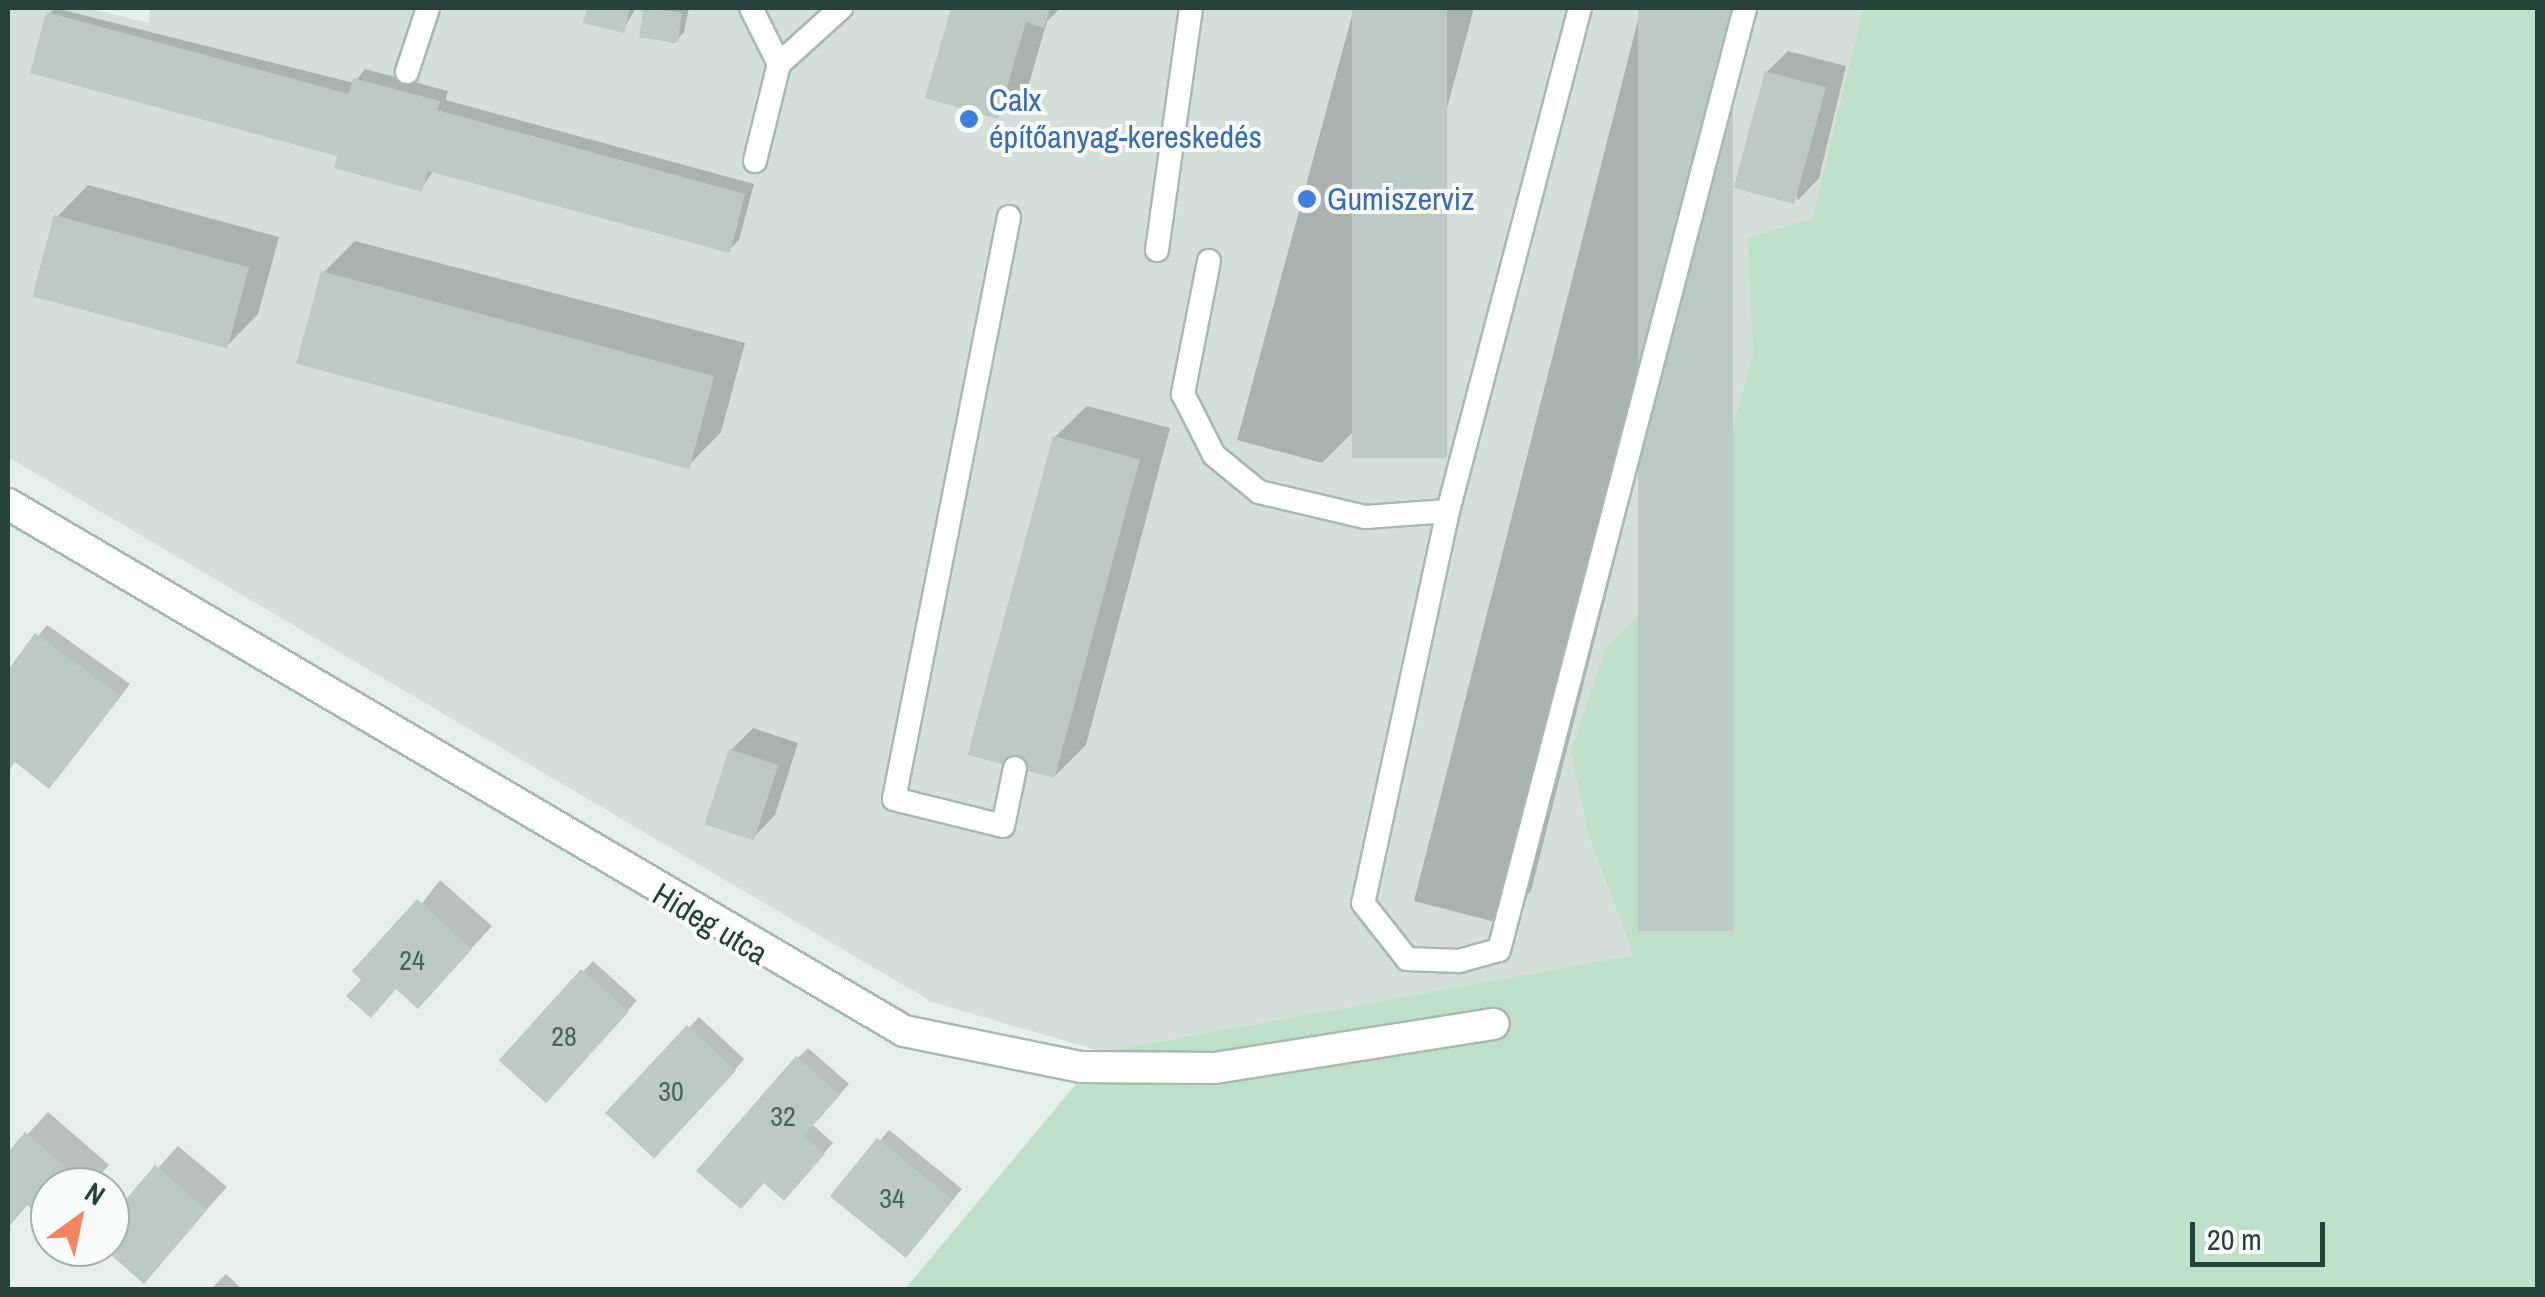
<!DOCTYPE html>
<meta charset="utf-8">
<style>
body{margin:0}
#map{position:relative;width:2545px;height:1297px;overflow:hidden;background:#e6efeb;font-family:"Archivo Narrow",sans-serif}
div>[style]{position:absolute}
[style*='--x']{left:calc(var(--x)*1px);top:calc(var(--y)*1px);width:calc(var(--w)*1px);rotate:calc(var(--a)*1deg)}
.built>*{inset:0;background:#d4dfda}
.green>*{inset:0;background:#bfe0c8}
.shadow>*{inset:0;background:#0003;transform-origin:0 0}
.building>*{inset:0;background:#bbcac4;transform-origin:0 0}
.roads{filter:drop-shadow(2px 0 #a8b8b2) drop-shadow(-2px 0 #a8b8b2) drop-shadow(0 2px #a8b8b2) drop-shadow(0 -2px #a8b8b2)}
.service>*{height:22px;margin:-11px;padding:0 11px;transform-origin:11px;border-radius:11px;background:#fff}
.minor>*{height:30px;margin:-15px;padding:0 15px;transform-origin:15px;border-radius:15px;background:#fff}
.dots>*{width:28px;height:28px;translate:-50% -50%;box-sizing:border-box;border:5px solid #f7fbf9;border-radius:50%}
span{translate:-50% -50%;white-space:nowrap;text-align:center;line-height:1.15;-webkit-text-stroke:8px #f7fbf9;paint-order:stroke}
.number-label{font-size:28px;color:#4a645c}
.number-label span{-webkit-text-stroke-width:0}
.shop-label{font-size:32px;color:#366cbe}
.left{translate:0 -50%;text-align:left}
.street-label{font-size:32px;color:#24423a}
.frame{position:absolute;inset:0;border:10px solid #24423a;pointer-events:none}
.north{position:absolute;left:30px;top:1167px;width:100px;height:100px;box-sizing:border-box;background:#f7fbf9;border:2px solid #a3b1ad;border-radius:50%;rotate:33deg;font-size:28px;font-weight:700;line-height:40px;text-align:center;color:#24423a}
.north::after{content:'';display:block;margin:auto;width:35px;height:45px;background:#f4845f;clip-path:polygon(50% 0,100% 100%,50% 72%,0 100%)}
.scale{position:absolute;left:2190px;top:1222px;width:135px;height:45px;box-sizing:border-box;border:5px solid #24423a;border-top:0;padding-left:12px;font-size:30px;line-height:35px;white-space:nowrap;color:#24423a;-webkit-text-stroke:8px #f7fbf9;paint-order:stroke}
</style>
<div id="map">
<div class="built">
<i style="clip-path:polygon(8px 8px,87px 8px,149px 23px,150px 8px,1863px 8px,1634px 955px,1103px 1052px,932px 1002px,8px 457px)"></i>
</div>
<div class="green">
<i style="clip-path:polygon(1863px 8px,2537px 8px,2537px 1289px,904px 1290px,1103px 1052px,1634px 955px,1588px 833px,1571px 751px,1606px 648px,1697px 556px,1753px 355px,1748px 238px,1812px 219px)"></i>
</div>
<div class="shadow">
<i style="clip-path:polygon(55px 8px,354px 83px,365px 69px,448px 91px,446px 100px,754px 184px,739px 240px,729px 250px,434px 170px,421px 189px,49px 14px)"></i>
<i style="clip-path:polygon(589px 8px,636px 8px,623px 30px,586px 21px)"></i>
<i style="clip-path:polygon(646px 8px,689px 8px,684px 32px,674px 43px,641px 36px)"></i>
<i style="clip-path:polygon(954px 8px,1061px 8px,1047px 21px,1029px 84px,997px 116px,928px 96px)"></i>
<i style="clip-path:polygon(1354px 8px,1474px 8px,1362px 423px,1322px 463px,1237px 440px)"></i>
<i style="clip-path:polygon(1641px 8px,1755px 8px,1531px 891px,1499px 923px,1414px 901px)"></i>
<i style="clip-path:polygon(1788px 51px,1846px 66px,1819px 178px,1798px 200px,1767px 72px)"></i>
<i style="clip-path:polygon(88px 185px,279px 237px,258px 314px,227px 346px,57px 217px)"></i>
<i style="clip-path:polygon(355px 241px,745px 343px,721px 432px,690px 464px,324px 272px)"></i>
<i style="clip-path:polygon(1087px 406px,1170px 428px,1086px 745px,1055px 776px,1055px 437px)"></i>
<i style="clip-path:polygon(47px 625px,130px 684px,59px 776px,16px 760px,8px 771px,8px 674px)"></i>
<i style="clip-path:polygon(753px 728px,798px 743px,775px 815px,754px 837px,731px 750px)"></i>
<i style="clip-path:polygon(440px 880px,492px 926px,439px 984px,364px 979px)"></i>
<i style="left:593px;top:961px;width:59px;height:135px;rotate:42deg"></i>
<i style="left:699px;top:1017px;width:62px;height:131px;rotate:43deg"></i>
<i style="clip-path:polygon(808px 1048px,849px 1084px,813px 1125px,833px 1143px,794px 1187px,798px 1058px)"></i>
<i style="clip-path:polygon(48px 1112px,109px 1165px,90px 1187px,50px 1187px,50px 1221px,29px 1203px,8px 1227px,8px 1156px)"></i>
<i style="clip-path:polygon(889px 1130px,962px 1189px,916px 1244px,834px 1195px)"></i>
<i style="clip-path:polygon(178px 1146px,227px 1187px,143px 1280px,106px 1247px,110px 1221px)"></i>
<i style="clip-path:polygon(226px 1274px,243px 1290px,210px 1290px)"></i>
</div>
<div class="building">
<i style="clip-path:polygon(587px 8px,630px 8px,624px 33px,583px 23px)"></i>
<i style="left:643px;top:8px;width:39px;height:30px;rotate:7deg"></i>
<i style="clip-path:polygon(951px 8px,1050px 8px,1044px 28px,1026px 22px,998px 119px,925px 98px)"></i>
<i style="left:1352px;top:8px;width:95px;height:450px"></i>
<i style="left:1638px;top:8px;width:95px;height:923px"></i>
<i style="clip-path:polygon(46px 12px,349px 94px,353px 78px,440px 101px,437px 110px,745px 194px,730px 253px,428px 171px,422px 192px,334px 168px,337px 156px,30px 73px)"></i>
<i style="left:1765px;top:71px;width:63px;height:121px;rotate:15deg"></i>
<i style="left:54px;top:215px;width:202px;height:84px;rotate:15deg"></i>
<i style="left:321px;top:271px;width:407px;height:96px;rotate:15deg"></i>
<i style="left:1053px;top:436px;width:90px;height:330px;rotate:15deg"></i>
<i style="clip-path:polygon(35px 633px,121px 696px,49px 789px,15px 762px,8px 772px,8px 670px)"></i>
<i style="left:729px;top:749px;width:52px;height:79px;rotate:18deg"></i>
<i style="clip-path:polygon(417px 899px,472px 949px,418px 1009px,396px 989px,371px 1018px,346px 996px,361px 980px,352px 971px)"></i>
<i style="left:581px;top:969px;width:64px;height:123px;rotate:42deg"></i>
<i style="left:687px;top:1025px;width:67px;height:120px;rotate:43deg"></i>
<i style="clip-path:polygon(796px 1056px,840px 1095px,804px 1136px,825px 1154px,784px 1201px,764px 1183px,741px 1209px,696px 1171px)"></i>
<i style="clip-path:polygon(25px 1132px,89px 1187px,50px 1187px,50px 1225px,27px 1205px,8px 1228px,8px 1152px)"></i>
<i style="left:877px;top:1138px;width:98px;height:75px;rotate:39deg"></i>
<i style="clip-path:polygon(155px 1165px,207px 1210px,144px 1284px,102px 1247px,110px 1247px,110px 1218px)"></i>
</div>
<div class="roads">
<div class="service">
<i style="--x:751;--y:8;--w:63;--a:63.4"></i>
<i style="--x:779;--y:64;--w:100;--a:103.9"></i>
<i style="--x:779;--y:64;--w:84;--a:-42.1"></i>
<i style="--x:407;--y:72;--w:67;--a:-71.8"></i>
<i style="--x:1009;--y:217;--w:593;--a:101.18"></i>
<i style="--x:894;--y:799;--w:112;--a:13.9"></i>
<i style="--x:1003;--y:826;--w:59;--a:-78.3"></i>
<i style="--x:1157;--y:250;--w:244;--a:-82"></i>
<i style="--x:1209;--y:261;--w:136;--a:101.1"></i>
<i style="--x:1183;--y:394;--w:68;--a:63.1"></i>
<i style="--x:1214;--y:455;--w:58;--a:39.4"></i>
<i style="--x:1259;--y:492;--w:109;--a:13.3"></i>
<i style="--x:1365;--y:517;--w:83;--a:-4.1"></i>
<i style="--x:1448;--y:511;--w:401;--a:102.2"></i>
<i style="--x:1363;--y:903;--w:71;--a:51.8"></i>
<i style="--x:1407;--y:959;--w:52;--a:2.2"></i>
<i style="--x:1459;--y:961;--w:41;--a:-15.4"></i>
<i style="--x:1499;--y:950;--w:974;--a:-75.36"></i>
<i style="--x:1448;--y:511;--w:520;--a:-75.3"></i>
</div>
<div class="minor">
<i style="--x:8;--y:504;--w:1039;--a:30.46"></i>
<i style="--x:904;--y:1031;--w:181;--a:11.5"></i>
<i style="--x:1081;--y:1067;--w:134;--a:0.4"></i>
<i style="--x:1215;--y:1068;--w:282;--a:-9"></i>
</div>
</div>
<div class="dots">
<i style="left:969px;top:119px;background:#3f7fe0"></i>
<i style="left:1307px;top:199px;background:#3f7fe0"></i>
</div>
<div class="number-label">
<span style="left:412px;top:960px">24</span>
<span style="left:564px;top:1036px">28</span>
<span style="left:671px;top:1091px">30</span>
<span style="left:783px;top:1116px">32</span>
<span style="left:892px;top:1198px">34</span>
</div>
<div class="shop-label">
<span class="left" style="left:989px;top:119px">Calx<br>építőanyag-kereskedés</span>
<span class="left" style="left:1327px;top:199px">Gumiszerviz</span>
</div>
<div class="street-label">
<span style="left:710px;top:924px;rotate:31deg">Hideg utca</span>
</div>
<div class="frame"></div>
<div class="north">N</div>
<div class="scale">20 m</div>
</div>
